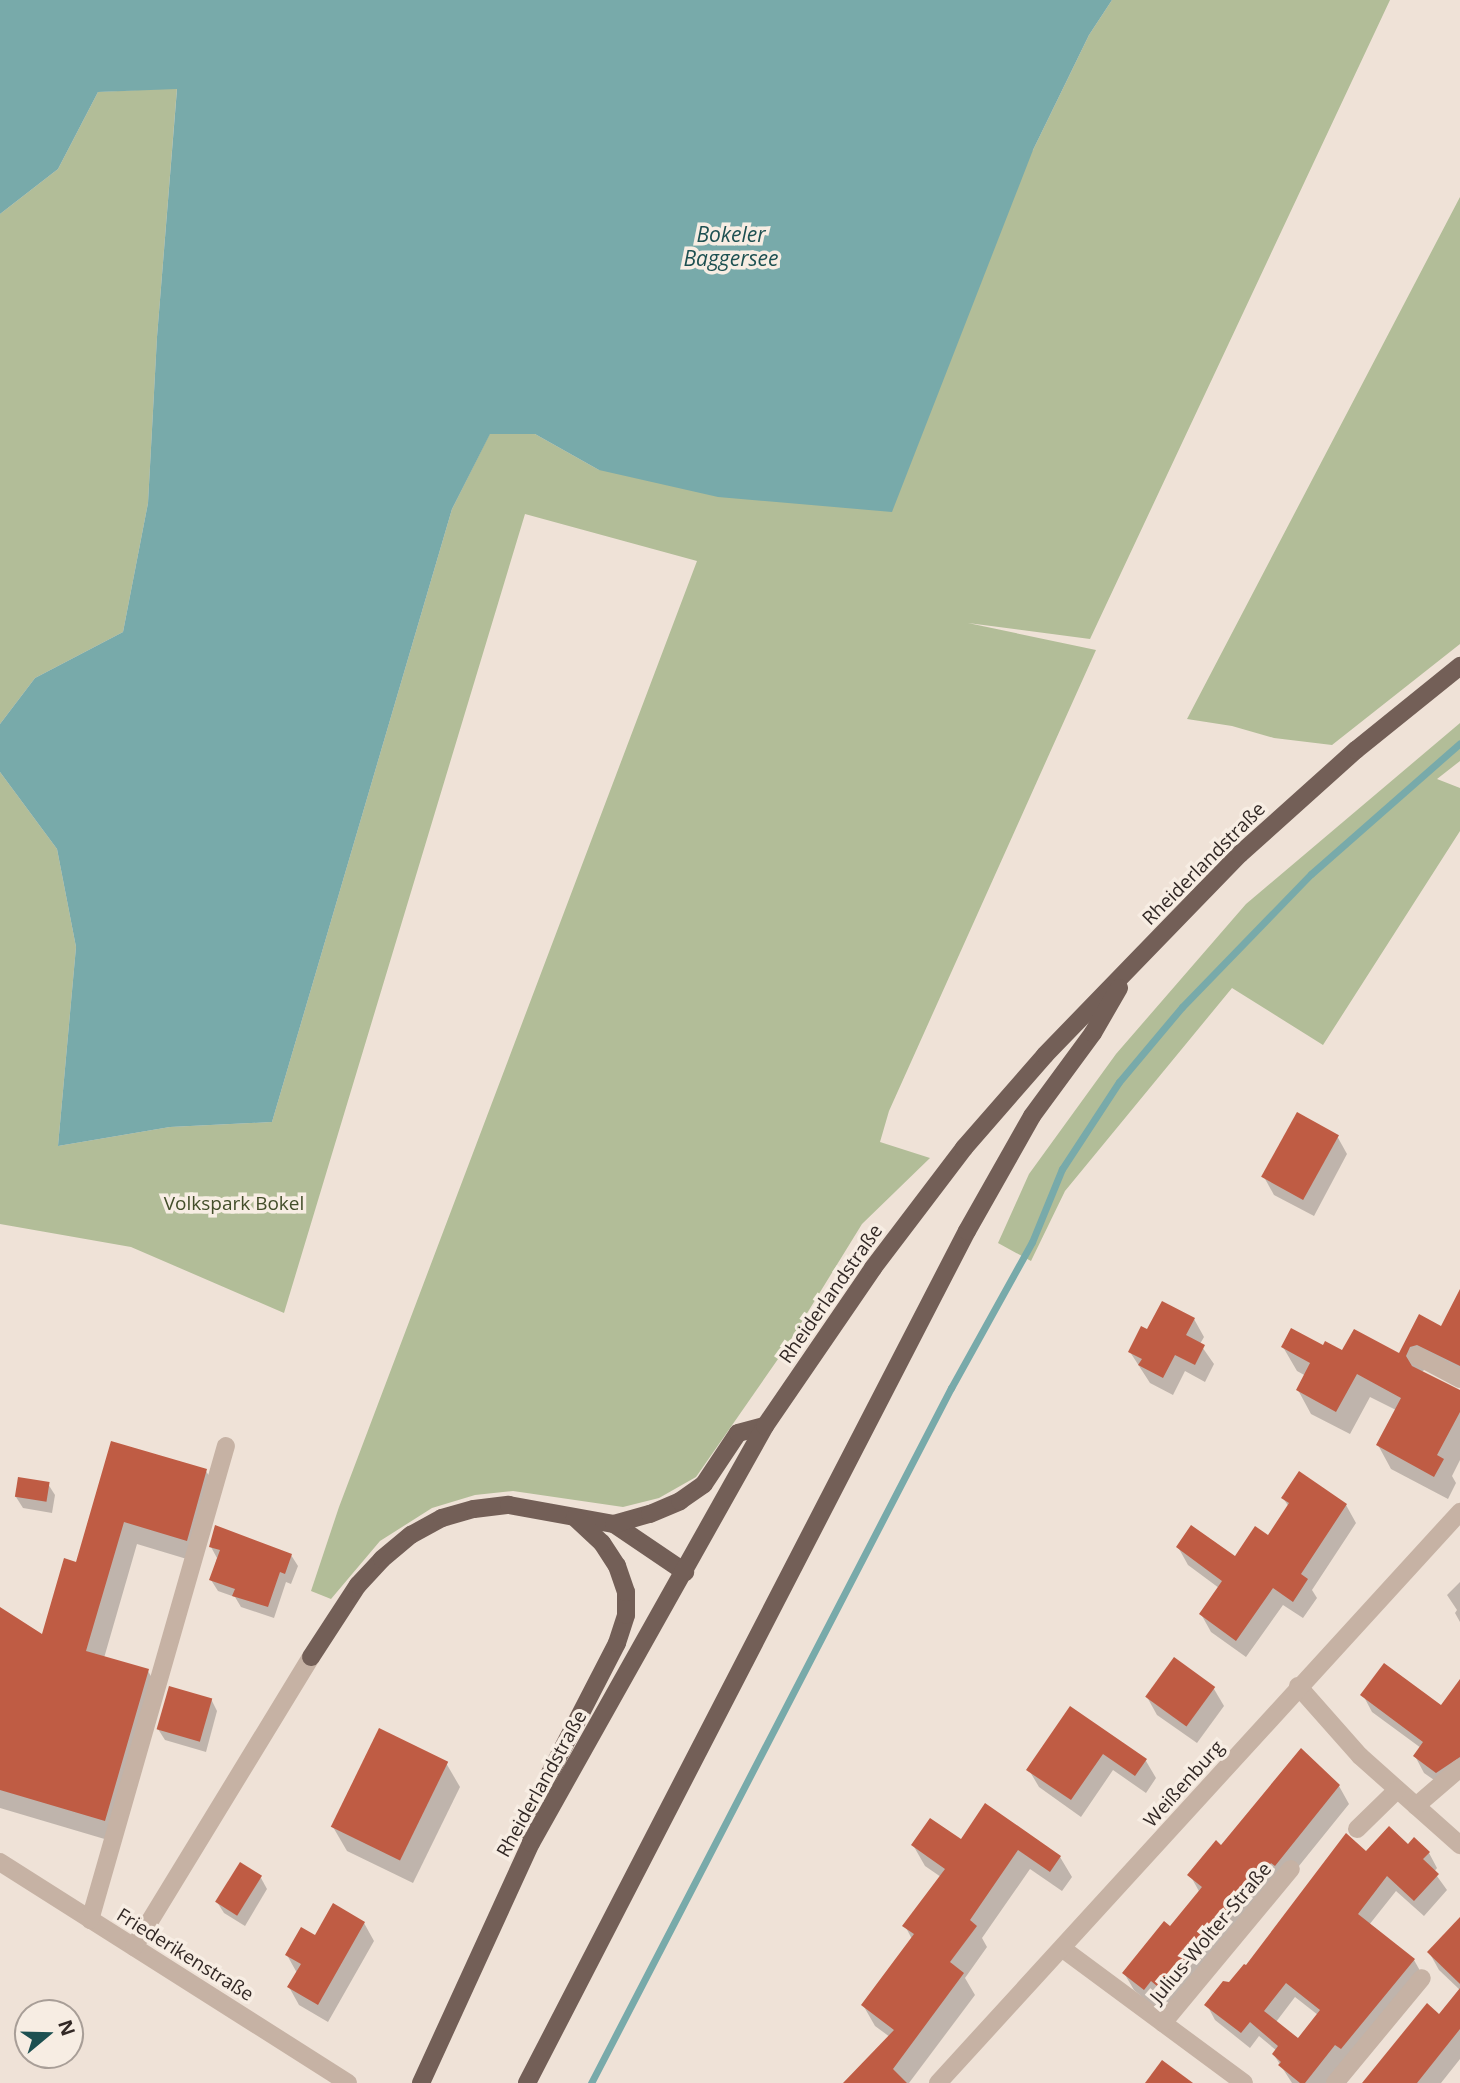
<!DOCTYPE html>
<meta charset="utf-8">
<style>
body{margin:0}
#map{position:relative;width:1460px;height:2083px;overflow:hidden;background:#efe2d7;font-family:"Open Sans",sans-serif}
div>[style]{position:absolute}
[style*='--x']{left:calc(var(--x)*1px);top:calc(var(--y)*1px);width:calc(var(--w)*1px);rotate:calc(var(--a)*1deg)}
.green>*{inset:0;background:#b2bd98}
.water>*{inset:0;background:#78aaaa}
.shadow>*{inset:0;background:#0003}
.stream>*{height:7px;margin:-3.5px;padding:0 3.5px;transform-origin:3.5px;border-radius:3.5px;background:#78aaaa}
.building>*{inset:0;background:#bf5c44;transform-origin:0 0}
.minor>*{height:18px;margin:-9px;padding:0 9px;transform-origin:9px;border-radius:9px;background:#c6b2a4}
.major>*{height:18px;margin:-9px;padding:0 9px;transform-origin:9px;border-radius:9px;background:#735f57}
span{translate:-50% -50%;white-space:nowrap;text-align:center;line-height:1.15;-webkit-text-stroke:7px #f7ede3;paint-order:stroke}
.street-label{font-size:19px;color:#322825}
.park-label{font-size:19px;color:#434e2a}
.water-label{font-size:21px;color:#1d5051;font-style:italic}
.north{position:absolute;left:14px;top:1999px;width:70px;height:70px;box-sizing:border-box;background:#f7ede3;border:2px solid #a89e97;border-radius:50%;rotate:71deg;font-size:19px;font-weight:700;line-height:28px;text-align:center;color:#322825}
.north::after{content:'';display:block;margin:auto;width:24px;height:32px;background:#1d5051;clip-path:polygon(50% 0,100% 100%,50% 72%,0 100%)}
</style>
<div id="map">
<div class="green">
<i style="clip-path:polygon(1112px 0,1390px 0,1090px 639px,968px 623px,1096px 650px,889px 1111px,880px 1142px,930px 1158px,862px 1224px,785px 1349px,696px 1477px,659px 1498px,623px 1507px,513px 1491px,475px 1495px,432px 1508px,380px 1541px,331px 1599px,311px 1591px,339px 1507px,697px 561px,525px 514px,284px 1313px,131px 1247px,0 1224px,0 772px,57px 849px,76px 947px,58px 1146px,170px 1127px,272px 1122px,452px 509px,490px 433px,535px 434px,599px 470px,1033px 150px,1089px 35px)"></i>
<i style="clip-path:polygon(177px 88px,157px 337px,148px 503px,123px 632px,35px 678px,0 724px,0 214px,58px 169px,98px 92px)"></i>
<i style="clip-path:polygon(1460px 197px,1460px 644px,1332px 745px,1274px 738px,1232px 726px,1187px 719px)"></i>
<i style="clip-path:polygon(1460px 723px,1460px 761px,1437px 779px,1460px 788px,1460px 831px,1323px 1045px,1232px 988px,1065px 1191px,1031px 1261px,998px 1243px,1029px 1174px,1116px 1054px,1246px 904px)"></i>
</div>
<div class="water">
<i style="clip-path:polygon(0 0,1112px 0,1089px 35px,1033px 150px,892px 512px,718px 497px,599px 470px,535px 434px,490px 434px,452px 509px,272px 1122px,170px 1127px,58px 1146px,76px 947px,57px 849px,0 772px,0 724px,35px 678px,123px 632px,148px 503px,157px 337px,177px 89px,98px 92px,58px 169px,0 214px)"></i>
</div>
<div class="shadow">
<i style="clip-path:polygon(1337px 1136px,1347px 1154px,1314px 1216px,1274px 1195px,1264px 1177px)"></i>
<i style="clip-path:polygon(1460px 1293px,1460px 1381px,1425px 1369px,1421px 1373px,1460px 1391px,1460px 1460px,1452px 1476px,1456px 1483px,1448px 1499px,1391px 1469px,1378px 1445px,1396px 1410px,1370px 1397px,1350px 1434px,1311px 1414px,1298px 1390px,1306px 1376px,1297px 1371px,1283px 1347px,1324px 1348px,1343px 1353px,1400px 1355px,1420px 1317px,1441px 1328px)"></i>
<i style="clip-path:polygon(1194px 1319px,1204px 1337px,1200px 1344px,1214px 1364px,1205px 1382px,1185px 1371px,1173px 1395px,1150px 1383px,1130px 1352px,1148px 1332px)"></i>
<i style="clip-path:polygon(112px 1443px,206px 1471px,220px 1494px,200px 1563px,137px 1544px,104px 1658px,148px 1671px,161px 1694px,118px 1843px,0 1808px,0 1609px,43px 1636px,77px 1564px)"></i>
<i style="clip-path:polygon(1299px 1474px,1346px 1505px,1356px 1523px,1312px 1590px,1317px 1598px,1303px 1618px,1283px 1605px,1246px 1657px,1211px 1632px,1201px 1614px,1219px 1588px,1188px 1565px,1178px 1547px,1235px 1559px,1268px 1537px,1289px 1507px,1283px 1498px)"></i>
<i style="clip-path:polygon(48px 1484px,55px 1495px,52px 1513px,23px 1508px,16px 1497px)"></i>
<i style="clip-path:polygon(211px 1547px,291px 1555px,298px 1566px,291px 1584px,286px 1582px,274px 1618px,241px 1607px,235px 1597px,218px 1591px,211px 1580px,217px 1558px)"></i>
<i style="clip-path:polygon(1460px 1582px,1460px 1622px,1455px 1613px,1457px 1610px,1447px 1595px)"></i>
<i style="clip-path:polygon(1460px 1685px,1460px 1778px,1447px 1789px,1424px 1773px,1415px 1756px,1421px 1748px,1372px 1712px,1363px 1695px,1441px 1708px)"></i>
<i style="clip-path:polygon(1214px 1689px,1224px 1706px,1197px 1743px,1157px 1715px,1147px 1697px)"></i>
<i style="clip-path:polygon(211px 1699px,217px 1711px,206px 1752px,165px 1740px,158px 1729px)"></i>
<i style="clip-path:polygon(1070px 1709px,1146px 1761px,1156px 1778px,1146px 1793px,1113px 1770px,1081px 1817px,1039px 1787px,1029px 1770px)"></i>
<i style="clip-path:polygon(1301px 1751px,1339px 1786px,1349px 1804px,1286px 1882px,1175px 2008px,1162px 1998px,1154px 2007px,1134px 1990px,1124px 1973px,1171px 1929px,1200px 1893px,1190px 1875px,1222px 1847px)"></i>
<i style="clip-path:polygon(446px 1763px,460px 1787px,413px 1883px,347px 1851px,333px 1827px)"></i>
<i style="clip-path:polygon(985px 1806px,1060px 1857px,1072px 1877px,1062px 1891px,1030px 1869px,982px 1938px,987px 1947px,965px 1978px,975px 1995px,909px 2083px,858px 2083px,890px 2037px,875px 2026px,863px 2005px,912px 1939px,905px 1926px,941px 1877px,925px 1866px,913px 1845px,961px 1841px)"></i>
<i style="clip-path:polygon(evenodd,1408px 1847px,1429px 1853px,1437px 1868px,1434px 1872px,1447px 1890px,1424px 1916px,1396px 1891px,1369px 1925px,1414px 1960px,1423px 1976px,1326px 2083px,1292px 2083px,1274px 2055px,1277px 2051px,1259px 2036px,1250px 2048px,1215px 2020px,1207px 2005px,1366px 1854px,1408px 1847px,1295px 1997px,1318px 2015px,1299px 2041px,1276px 2022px,1295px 1997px)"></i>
<i style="clip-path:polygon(261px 1878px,267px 1889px,245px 1926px,224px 1913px,217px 1902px)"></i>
<i style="clip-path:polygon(1460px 1919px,1460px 1990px,1439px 1970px,1429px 1952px)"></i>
<i style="clip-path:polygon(364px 1923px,374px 1941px,328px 2022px,299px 2005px,289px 1987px,297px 1973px,287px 1955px,316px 1937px)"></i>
<i style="clip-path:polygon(1460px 1991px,1460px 2059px,1441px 2083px,1365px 2083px,1440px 2016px)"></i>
</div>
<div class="stream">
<i style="--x:591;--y:2083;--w:783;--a:-62.62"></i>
<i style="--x:951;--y:1388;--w:167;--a:-61"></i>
<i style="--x:1032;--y:1242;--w:79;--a:-67.7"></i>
<i style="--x:1062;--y:1169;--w:104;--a:-56.8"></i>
<i style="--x:1119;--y:1082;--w:98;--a:-50"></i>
<i style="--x:1182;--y:1007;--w:185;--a:-45.9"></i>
<i style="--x:1311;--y:874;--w:198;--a:-41.3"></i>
</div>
<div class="building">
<i style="left:1297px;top:1112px;width:48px;height:74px;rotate:29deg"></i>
<i style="clip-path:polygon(1460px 1289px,1460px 1366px,1417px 1345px,1410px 1347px,1406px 1356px,1412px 1366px,1460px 1390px,1460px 1412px,1437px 1455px,1444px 1459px,1434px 1477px,1376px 1445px,1401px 1398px,1357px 1374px,1336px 1412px,1296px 1390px,1310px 1363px,1281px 1347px,1291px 1328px,1323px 1345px,1325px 1341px,1342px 1350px,1354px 1329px,1399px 1353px,1419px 1314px,1441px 1326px)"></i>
<i style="clip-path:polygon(1162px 1301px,1195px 1318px,1186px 1335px,1205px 1345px,1195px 1365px,1175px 1355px,1163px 1378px,1138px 1365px,1142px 1359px,1128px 1352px,1141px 1326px,1147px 1329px)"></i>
<i style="clip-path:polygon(111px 1441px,207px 1469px,187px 1541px,124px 1522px,86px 1651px,149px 1669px,105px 1821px,0 1790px,0 1607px,42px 1634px,64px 1558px,76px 1562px)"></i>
<i style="clip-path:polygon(1299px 1471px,1347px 1504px,1301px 1574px,1308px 1579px,1293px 1602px,1273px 1588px,1236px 1641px,1199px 1614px,1222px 1581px,1176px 1547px,1191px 1525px,1235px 1556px,1255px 1526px,1268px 1535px,1289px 1503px,1281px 1498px)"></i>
<i style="left:18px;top:1477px;width:32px;height:20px;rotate:9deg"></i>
<i style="clip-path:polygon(215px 1525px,292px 1554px,285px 1574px,280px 1572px,268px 1607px,232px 1596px,235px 1589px,209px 1580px,220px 1550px,209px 1547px)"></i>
<i style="left:1174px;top:1657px;width:51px;height:49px;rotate:36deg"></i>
<i style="clip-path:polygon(1384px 1663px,1441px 1705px,1460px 1679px,1460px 1757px,1436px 1773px,1413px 1756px,1423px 1742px,1360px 1695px)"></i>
<i style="left:169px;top:1686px;width:45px;height:45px;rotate:16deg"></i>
<i style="clip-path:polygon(1070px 1706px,1147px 1759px,1135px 1776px,1103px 1754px,1071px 1800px,1026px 1770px)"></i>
<i style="left:379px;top:1728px;width:77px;height:110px;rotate:26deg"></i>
<i style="clip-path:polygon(1301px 1748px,1340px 1785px,1275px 1866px,1271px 1863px,1217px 1935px,1213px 1931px,1164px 1992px,1151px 1981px,1144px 1990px,1122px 1973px,1164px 1921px,1170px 1926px,1202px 1887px,1187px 1875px,1216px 1840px,1221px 1845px)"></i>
<i style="clip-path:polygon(985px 1803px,1061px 1856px,1050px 1872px,1018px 1850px,970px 1920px,977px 1926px,950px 1962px,964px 1973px,893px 2069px,907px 2083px,843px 2083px,894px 2030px,861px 2005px,914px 1934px,902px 1926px,945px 1869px,911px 1845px,930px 1818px,961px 1839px)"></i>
<i style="clip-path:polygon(evenodd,1389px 1826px,1408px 1844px,1414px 1837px,1430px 1852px,1423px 1859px,1439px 1874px,1414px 1901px,1387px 1876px,1358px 1914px,1415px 1959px,1341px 2049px,1335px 2045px,1305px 2083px,1300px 2083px,1278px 2065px,1281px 2062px,1272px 2054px,1278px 2046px,1250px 2022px,1241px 2033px,1204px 2005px,1223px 1981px,1229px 1982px,1244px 1964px,1246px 1965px,1346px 1833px,1366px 1851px,1389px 1826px,1286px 1983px,1320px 2010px,1298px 2038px,1264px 2011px,1286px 1983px)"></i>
<i style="left:240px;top:1862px;width:26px;height:47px;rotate:32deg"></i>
<i style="clip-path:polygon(333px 1903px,365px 1922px,318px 2005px,287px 1987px,301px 1964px,285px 1955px,301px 1927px,315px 1935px)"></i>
<i style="clip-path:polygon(1460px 1917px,1460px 1984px,1427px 1952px)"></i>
<i style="clip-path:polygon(1460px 1988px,1460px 2029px,1417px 2083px,1362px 2083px,1427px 2003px,1439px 2014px)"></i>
<i style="clip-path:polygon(1162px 2060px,1193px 2083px,1145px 2083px)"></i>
</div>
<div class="minor">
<i style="--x:1417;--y:1356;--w:49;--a:28.1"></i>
<i style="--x:1298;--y:1686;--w:94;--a:48.5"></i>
<i style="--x:1360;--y:1756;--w:134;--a:41.7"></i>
<i style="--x:1416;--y:1806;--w:58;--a:-40.8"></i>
<i style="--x:1357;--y:1829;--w:56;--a:-44.3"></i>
<i style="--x:0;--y:1862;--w:412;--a:32.4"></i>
<i style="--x:90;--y:1920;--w:493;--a:-74"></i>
<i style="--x:134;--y:1947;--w:340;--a:-58.6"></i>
<i style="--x:1063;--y:1949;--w:225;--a:36.5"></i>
<i style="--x:1163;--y:2023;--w:200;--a:-50.3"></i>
<i style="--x:938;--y:2083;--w:774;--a:-47.57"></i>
<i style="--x:1335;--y:2083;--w:136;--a:-50.4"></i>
</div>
<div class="major">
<i style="--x:614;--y:1524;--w:86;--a:34.1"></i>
<i style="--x:311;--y:1657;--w:86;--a:-56.9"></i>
<i style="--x:358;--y:1585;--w:35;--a:-47"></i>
<i style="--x:382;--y:1559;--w:38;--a:-40"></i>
<i style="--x:411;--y:1535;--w:35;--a:-29"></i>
<i style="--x:442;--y:1518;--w:33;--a:-16"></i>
<i style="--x:474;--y:1509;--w:35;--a:-7"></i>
<i style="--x:509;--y:1505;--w:107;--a:10.3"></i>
<i style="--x:614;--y:1524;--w:37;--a:-16"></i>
<i style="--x:650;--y:1514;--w:33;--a:-23"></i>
<i style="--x:680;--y:1501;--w:29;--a:-35"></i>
<i style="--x:704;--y:1484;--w:61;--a:-56.3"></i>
<i style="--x:738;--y:1433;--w:28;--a:-15"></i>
<i style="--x:531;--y:1839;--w:35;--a:-85"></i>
<i style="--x:534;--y:1804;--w:181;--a:-62.7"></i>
<i style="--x:617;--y:1643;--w:29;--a:-72"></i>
<i style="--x:626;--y:1615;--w:23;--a:-90"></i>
<i style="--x:626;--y:1592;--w:28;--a:-109"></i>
<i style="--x:617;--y:1566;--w:27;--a:-123"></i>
<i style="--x:602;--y:1543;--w:37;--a:-137"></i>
<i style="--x:421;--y:2083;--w:264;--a:-65.4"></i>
<i style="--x:531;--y:1843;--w:478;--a:-60.7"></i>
<i style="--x:765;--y:1426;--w:191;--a:-55.6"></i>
<i style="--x:873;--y:1268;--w:151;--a:-52.8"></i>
<i style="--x:964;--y:1148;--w:123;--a:-48.9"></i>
<i style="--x:1045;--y:1055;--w:280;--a:-45.9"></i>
<i style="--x:1240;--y:854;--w:156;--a:-41.9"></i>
<i style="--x:1356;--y:750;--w:134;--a:-38.9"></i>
<i style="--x:527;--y:2083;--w:959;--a:-62.69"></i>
<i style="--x:967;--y:1231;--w:132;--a:-60.5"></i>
<i style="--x:1032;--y:1116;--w:103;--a:-53.7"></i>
<i style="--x:1093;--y:1033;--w:52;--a:-60"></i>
</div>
<div class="street-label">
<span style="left:1204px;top:864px;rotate:-45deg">Rheiderlandstraße</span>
<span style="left:831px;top:1294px;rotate:-55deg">Rheiderlandstraße</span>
<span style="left:542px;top:1784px;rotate:-61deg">Rheiderlandstraße</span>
<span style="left:1184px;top:1784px;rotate:-48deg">Weißenburg</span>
<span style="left:1211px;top:1933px;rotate:-50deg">Julius-Wolter-Straße</span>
<span style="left:185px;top:1955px;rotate:32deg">Friederikenstraße</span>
</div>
<div class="park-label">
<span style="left:234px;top:1204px">Volkspark Bokel</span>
</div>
<div class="water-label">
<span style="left:731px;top:246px">Bokeler<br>Baggersee</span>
</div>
<div class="north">N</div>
</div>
